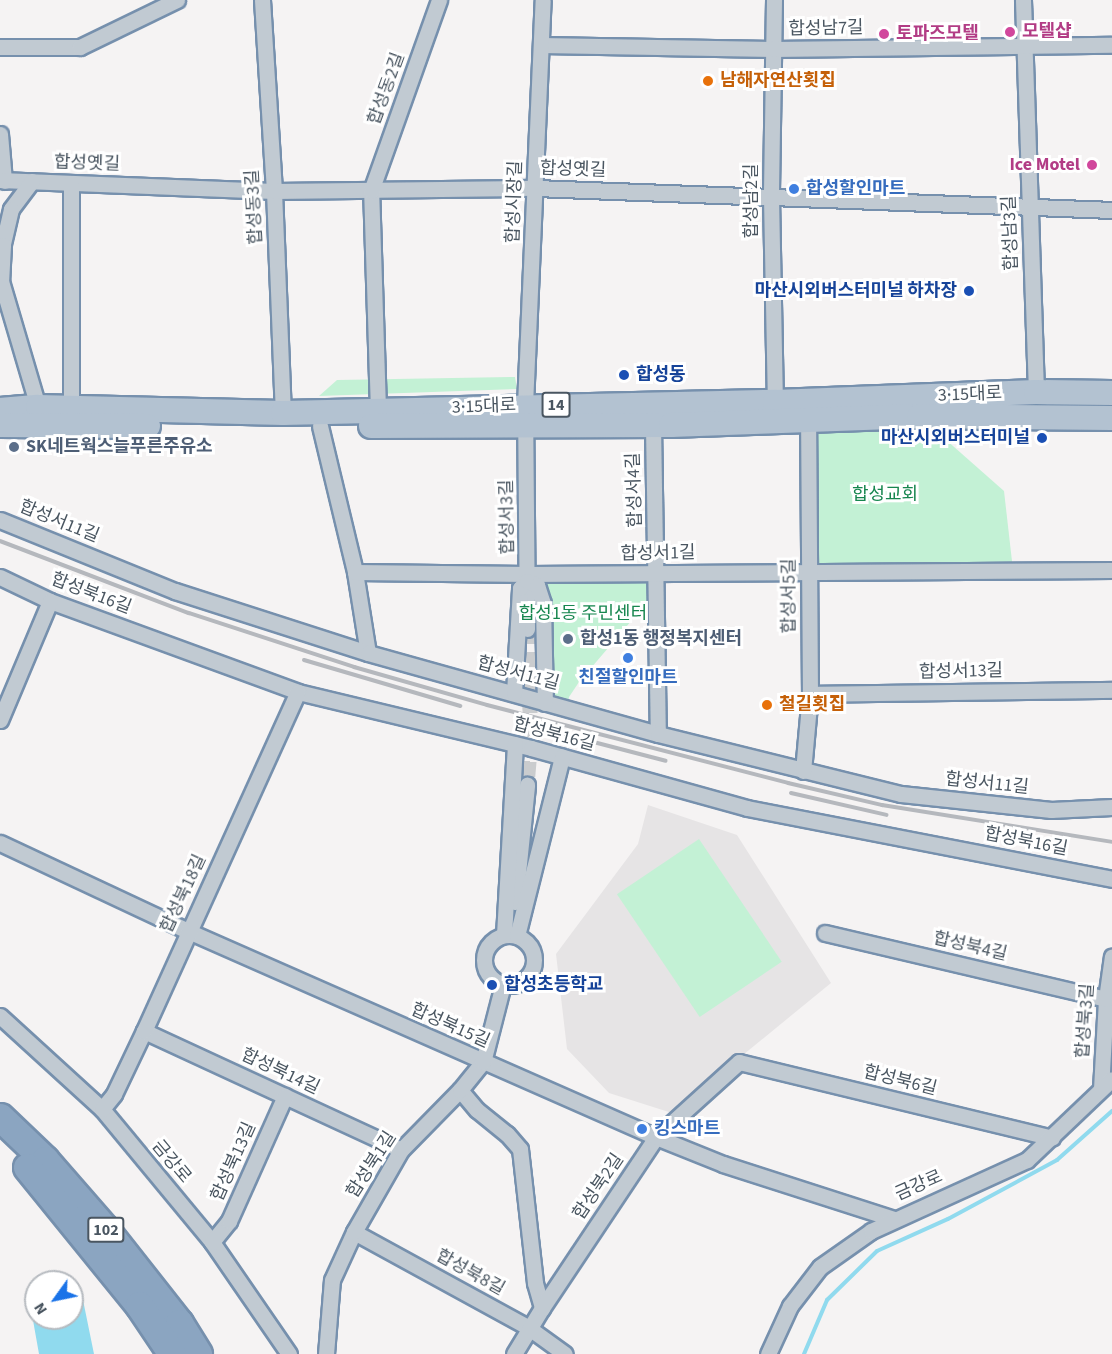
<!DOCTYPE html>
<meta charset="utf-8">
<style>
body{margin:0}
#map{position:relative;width:1112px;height:1354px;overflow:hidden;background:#f5f3f3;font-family:"Source Sans 3","Noto Sans KR",sans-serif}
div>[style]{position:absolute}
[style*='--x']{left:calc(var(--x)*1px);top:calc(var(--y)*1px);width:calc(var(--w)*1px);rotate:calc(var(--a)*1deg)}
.education>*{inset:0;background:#e6e4e5}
.green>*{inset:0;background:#c3f1d5;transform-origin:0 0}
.water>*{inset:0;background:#90daee}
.stream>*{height:4px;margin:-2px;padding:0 2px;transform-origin:2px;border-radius:2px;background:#90daee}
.street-tunnel>*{height:15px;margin-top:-7.5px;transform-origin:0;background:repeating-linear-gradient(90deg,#caccce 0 15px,transparent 0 23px)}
.roads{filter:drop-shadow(2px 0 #7690ad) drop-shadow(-2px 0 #7690ad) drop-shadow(0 2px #7690ad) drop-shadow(0 -2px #7690ad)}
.street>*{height:15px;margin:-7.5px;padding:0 7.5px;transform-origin:7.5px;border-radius:7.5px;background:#c1cad2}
.street>.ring{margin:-7.5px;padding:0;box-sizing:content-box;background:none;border:15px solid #c1cad2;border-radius:50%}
.primary>*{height:24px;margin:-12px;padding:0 12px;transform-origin:12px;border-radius:12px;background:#b3c2d1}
.highway>*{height:27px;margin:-13.5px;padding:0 13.5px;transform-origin:13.5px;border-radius:13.5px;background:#8ba5c1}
.rail>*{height:4px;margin:-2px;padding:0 2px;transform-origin:2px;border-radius:2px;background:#b5b8bd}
.dots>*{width:16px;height:16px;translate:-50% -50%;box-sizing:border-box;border:3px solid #fff;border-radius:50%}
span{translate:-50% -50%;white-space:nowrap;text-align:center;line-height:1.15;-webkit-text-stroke:6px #fff;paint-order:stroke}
.shield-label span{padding:2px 4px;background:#fff;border:2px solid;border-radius:4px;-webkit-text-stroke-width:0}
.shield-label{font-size:16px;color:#4a5661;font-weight:700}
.street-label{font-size:18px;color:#4a5661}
.hotel-label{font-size:18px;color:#b23c85;font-weight:700}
.left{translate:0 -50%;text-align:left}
.right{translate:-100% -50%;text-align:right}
.food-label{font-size:18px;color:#c56008;font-weight:700}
.shop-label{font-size:18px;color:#366cbe;font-weight:700}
.transit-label{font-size:18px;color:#164399;font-weight:700}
.service-label{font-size:18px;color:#4e5e75;font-weight:700}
.park-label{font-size:18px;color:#17864f}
.north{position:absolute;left:24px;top:1270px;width:60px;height:60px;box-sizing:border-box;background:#fff;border:2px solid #b7bbc0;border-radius:50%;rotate:237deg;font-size:16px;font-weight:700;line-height:24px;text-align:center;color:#4a5661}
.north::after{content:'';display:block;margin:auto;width:21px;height:27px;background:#1a73e8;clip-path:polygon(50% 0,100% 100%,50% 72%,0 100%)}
</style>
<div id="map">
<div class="education">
<i style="clip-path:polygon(648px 805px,737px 835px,831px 983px,672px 1113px,609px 1093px,567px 1049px,556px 954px,638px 844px)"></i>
</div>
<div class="green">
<i style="clip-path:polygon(515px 377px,517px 389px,319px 396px,337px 380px)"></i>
<i style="clip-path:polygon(919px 416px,1004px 491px,1013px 570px,809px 572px,808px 420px)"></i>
<i style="clip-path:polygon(657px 573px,657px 604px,644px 606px,579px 682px,569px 697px,568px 705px,545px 703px,543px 603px,528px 574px)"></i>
<i style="left:699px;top:839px;width:148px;height:99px;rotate:56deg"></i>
</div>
<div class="water">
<i style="clip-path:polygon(83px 1300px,94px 1354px,39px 1354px,31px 1309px,36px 1308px,36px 1318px,72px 1318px,72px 1301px)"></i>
</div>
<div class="stream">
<i style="--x:804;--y:1354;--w:59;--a:-66.9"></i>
<i style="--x:827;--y:1300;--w:70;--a:-44.4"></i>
<i style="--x:877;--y:1251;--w:78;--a:-24.3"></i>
<i style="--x:948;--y:1219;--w:124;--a:-28.4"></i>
<i style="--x:1057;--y:1160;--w:74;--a:-41.7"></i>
</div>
<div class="street-tunnel">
<i style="--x:527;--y:629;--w:109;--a:87.9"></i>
<i style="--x:531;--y:738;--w:47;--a:94.9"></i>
</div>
<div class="roads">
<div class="street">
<i style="--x:262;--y:0;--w:191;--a:86.4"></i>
<i style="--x:274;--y:191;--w:222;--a:87.7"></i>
<i style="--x:774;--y:0;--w:197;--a:90.9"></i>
<i style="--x:771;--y:197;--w:205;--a:88.9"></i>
<i style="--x:1023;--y:0;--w:392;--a:88.1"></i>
<i style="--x:541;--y:45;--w:232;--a:1"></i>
<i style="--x:773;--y:49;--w:339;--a:-0.7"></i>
<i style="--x:0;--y:47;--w:80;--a:0"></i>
<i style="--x:80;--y:47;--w:108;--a:-25.9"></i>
<i style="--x:0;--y:134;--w:47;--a:85.1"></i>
<i style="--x:0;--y:180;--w:274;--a:2.3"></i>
<i style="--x:274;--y:191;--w:261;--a:-0.7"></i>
<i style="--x:535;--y:188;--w:577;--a:2.18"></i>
<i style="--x:32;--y:181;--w:35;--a:127"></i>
<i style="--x:11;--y:209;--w:37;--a:103"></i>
<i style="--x:3;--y:245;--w:36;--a:93"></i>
<i style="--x:1;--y:281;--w:131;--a:73.6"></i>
<i style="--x:71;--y:183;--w:225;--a:90"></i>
<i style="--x:378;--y:410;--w:219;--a:-91.8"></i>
<i style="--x:371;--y:191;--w:203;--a:-70.4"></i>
<i style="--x:653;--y:425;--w:309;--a:89.1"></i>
<i style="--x:320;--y:426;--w:150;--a:76.5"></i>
<i style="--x:355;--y:572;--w:82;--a:80.9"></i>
<i style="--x:0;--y:520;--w:189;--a:22.1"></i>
<i style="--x:175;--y:591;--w:203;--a:17.8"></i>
<i style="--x:368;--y:653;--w:301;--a:15.6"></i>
<i style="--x:658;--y:734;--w:250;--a:13.9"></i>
<i style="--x:901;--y:794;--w:151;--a:6.1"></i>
<i style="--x:1051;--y:810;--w:61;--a:-2.8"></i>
<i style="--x:355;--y:572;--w:173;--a:0.7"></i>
<i style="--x:528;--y:574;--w:584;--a:-0.39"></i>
<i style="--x:0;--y:577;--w:55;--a:25.6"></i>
<i style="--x:50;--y:601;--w:264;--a:20.1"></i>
<i style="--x:298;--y:692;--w:240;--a:13.5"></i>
<i style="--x:531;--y:748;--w:224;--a:15.5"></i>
<i style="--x:747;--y:808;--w:372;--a:11"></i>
<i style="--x:527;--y:629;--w:224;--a:-90.5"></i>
<i style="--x:525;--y:405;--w:405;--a:-87.5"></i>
<i style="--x:514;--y:693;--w:105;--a:-86.7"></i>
<i style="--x:520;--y:588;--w:10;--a:-45"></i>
<i style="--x:527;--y:581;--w:11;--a:22"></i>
<i style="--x:537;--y:585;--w:19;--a:72"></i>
<i style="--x:543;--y:603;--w:100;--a:88.9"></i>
<i style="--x:810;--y:694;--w:302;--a:-0.8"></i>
<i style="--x:0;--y:720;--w:129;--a:-67.2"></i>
<i style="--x:803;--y:771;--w:77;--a:-84.8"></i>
<i style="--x:810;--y:694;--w:274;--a:-90.4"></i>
<i style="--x:0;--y:843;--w:208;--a:25.1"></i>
<i style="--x:188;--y:931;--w:511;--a:23.76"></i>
<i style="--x:656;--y:1137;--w:72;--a:21.9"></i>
<i style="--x:723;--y:1164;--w:180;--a:17.8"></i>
<i style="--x:515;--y:902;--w:118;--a:-84.1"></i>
<i style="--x:825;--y:933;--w:289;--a:13.2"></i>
<i class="ring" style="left:484px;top:935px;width:35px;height:35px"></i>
<i style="--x:504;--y:935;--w:191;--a:-86.7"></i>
<i style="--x:517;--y:936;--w:185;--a:-75.9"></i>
<i style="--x:0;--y:1016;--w:138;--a:42.4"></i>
<i style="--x:102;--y:1109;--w:173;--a:50.4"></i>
<i style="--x:212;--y:1242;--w:136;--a:55.5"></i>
<i style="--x:144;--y:1031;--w:283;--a:24.8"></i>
<i style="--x:1101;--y:1089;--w:90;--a:-86.8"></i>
<i style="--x:1106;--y:999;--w:43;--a:-82.1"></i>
<i style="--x:460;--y:1090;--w:26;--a:50"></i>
<i style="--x:477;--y:1110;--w:38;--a:39"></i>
<i style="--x:507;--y:1134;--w:20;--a:49"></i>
<i style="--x:520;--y:1149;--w:135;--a:83.6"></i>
<i style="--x:535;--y:1283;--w:26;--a:74"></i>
<i style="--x:102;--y:1109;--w:19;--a:-51"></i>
<i style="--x:114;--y:1094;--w:70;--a:-64.5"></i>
<i style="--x:144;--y:1031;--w:372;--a:-65.6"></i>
<i style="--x:354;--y:1232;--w:200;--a:28.7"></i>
<i style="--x:529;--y:1328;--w:44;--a:35.8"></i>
<i style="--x:212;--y:1242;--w:27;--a:-51"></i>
<i style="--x:229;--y:1221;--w:137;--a:-65.9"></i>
<i style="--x:326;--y:1354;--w:74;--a:-85.4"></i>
<i style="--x:332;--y:1280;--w:53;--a:-65.4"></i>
<i style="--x:354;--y:1232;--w:95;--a:-60.2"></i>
<i style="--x:401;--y:1150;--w:84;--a:-45.5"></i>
<i style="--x:460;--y:1090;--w:36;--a:-51"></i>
<i style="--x:483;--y:1062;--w:81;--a:-75.6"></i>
<i style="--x:514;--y:1354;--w:54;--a:-58.7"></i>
<i style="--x:542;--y:1308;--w:206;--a:-56.3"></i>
<i style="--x:656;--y:1137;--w:112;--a:-42.1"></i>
<i style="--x:739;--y:1062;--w:322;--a:13.6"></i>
<i style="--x:768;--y:1354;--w:53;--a:-65.4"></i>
<i style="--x:790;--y:1306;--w:49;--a:-52.4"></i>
<i style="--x:820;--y:1267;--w:62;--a:-35.2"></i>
<i style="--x:871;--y:1231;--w:171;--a:-24.5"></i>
<i style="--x:1027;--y:1160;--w:117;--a:-43.6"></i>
</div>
<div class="primary">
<i style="--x:0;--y:410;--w:38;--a:-5"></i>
<i style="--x:38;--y:407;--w:245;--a:1.4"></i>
<i style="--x:283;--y:413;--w:492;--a:-1.3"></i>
<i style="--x:775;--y:402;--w:261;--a:-2.2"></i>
<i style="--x:1036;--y:392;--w:76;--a:0.8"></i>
<i style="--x:0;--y:425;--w:148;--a:0.4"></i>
<i style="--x:371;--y:426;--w:300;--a:-0.2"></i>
<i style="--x:671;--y:425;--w:248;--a:-2.1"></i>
<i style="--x:919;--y:416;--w:193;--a:0.6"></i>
</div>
<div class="highway">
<i style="--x:0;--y:1117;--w:62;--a:43.7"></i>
<i style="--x:45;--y:1160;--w:91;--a:49"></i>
<i style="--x:105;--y:1229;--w:120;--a:51.8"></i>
<i style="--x:179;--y:1323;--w:36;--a:58"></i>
<i style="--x:27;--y:1167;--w:178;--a:50.9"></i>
<i style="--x:139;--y:1305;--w:59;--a:56"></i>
</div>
</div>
<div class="rail">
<i style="--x:0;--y:541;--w:202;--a:20.9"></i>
<i style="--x:189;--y:613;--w:174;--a:18.1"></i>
<i style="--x:354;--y:667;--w:138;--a:15.9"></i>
<i style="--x:487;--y:705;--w:311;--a:14.5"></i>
<i style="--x:788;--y:783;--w:97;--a:13.2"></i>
<i style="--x:882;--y:805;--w:233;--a:9.1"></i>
<i style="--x:304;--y:660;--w:163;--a:16.4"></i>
<i style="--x:532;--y:726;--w:138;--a:14.6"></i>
<i style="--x:791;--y:793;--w:98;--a:12.9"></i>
</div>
<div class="dots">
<i style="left:1010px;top:32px;background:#d1479c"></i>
<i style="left:884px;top:34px;background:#d1479c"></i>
<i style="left:708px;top:81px;background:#e8710a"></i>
<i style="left:1092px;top:165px;background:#d1479c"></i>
<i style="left:794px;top:189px;background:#3f7fe0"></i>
<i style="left:969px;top:291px;background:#1a4fb4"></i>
<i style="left:624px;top:375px;background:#1a4fb4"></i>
<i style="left:1042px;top:438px;background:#1a4fb4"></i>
<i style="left:14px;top:447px;background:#5c6f8a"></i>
<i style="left:568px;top:639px;background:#5c6f8a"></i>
<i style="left:628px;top:658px;background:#3f7fe0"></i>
<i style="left:767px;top:705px;background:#e8710a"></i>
<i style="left:492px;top:985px;background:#1a4fb4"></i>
<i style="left:642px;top:1129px;background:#3f7fe0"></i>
</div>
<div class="shield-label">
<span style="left:556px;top:405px">14</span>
<span style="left:106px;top:1230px">102</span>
</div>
<div class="street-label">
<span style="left:826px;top:29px;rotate:-1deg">합성남7길</span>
<span style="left:387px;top:89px;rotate:-70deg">합성동2길</span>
<span style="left:87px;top:164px;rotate:2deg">합성옛길</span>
<span style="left:573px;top:170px;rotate:2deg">합성옛길</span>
<span style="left:752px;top:201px;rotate:-90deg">합성남2길</span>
<span style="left:515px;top:202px;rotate:-88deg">합성시장길</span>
<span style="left:255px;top:207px;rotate:-93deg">합성동3길</span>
<span style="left:1011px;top:233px;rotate:-92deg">합성남3길</span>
<span style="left:970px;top:395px;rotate:-2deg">3·15대로</span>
<span style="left:484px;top:407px;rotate:-2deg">3·15대로</span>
<span style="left:635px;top:490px;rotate:-92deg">합성서4길</span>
<span style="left:508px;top:517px;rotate:-91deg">합성서3길</span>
<span style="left:59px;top:522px;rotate:22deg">합성서11길</span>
<span style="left:658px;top:554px;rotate:-1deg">합성서1길</span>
<span style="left:91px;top:594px;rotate:21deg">합성북16길</span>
<span style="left:790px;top:596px;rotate:-90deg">합성서5길</span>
<span style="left:961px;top:672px;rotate:-1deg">합성서13길</span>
<span style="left:518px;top:674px;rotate:15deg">합성서11길</span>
<span style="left:554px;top:735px;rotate:15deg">합성북16길</span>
<span style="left:987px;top:784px;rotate:6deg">합성서11길</span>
<span style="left:1026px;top:842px;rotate:11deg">합성북16길</span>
<span style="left:184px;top:894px;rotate:-65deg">합성북18길</span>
<span style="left:970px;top:947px;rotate:13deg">합성북4길</span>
<span style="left:1086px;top:1021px;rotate:-86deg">합성북3길</span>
<span style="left:450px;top:1026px;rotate:24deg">합성북15길</span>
<span style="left:280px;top:1072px;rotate:25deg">합성북14길</span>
<span style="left:900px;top:1081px;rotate:14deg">합성북6길</span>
<span style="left:171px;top:1162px;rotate:50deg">금강로</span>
<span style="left:234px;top:1162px;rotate:-66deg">합성북13길</span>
<span style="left:372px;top:1165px;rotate:-57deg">합성북1길</span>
<span style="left:919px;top:1186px;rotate:-24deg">금강로</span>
<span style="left:599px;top:1187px;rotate:-56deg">합성북2길</span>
<span style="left:470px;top:1273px;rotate:29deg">합성북8길</span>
</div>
<div class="hotel-label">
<span class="left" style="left:1022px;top:32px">모텔샵</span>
<span class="left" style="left:896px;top:34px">토파즈모텔</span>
<span class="right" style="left:1080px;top:165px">Ice Motel</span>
</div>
<div class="food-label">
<span class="left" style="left:720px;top:81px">남해자연산횟집</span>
<span class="left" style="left:779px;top:705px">철길횟집</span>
</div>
<div class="shop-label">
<span class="left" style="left:806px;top:189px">합성할인마트</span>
<span style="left:628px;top:678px">친절할인마트</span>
<span class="left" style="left:654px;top:1129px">킹스마트</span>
</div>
<div class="transit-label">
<span class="right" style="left:957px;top:291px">마산시외버스터미널 하차장</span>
<span class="left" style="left:636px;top:375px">합성동</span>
<span class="right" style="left:1030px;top:438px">마산시외버스터미널</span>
<span class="left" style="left:504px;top:985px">합성초등학교</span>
</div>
<div class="service-label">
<span class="left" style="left:26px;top:447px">SK네트웍스늘푸른주유소</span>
<span class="left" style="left:580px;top:639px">합성1동 행정복지센터</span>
</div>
<div class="park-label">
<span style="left:885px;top:495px">합성교회</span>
<span style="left:583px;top:614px">합성1동 주민센터</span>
</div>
<div class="north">N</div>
</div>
